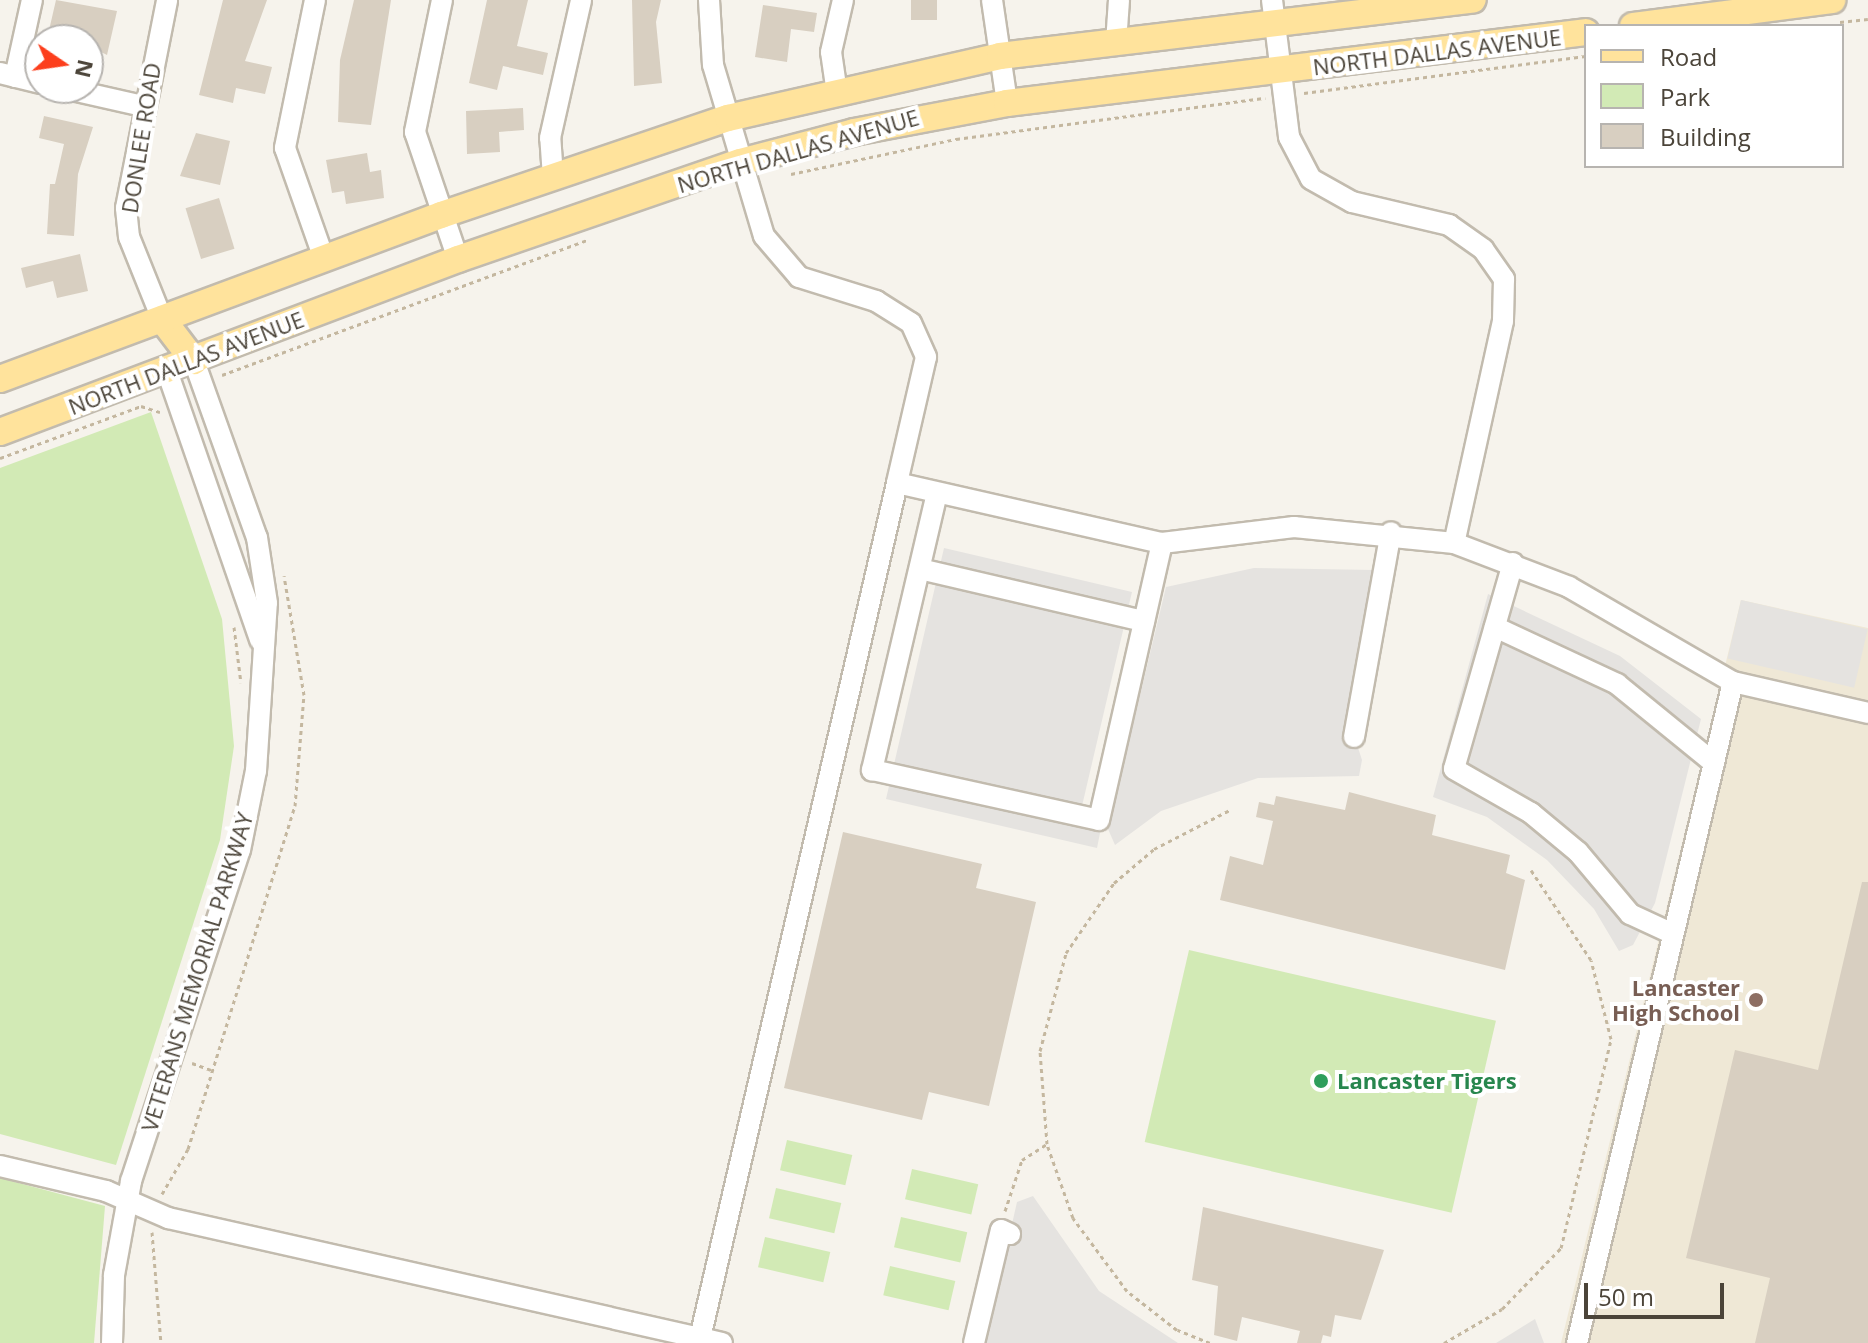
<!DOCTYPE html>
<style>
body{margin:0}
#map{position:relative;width:1868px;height:1343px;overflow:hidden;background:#f6f3ec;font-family:"Open Sans",sans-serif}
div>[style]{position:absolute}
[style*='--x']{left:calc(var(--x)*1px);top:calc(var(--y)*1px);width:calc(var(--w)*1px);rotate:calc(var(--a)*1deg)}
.education>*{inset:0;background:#efe8d6}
.green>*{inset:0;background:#d2eab5;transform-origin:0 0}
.parking>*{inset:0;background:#e5e3e0;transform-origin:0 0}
.building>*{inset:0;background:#d8cfc1;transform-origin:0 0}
.path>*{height:3px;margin-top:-1.5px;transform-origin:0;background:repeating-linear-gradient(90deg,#c4b79f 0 4px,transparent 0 8px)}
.roads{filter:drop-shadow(2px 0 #c2bbae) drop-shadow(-2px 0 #c2bbae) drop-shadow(0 2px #c2bbae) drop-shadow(0 -2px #c2bbae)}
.minor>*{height:20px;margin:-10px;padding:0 10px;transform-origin:10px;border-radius:10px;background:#fff}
.major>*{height:26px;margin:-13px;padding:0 13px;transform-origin:13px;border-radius:13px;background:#ffe39c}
.dots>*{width:22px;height:22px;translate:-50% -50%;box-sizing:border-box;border:4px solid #fff;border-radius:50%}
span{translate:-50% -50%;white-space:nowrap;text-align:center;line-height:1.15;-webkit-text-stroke:8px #fff;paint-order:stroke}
.street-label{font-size:22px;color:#4b4439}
.education-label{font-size:22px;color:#785e54;font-weight:700}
.right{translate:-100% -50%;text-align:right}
.leisure-label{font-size:22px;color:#27864d;font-weight:700}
.left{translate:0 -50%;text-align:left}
.legend{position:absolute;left:1584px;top:24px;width:260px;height:144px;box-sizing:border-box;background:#fff;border:2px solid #b7b4b0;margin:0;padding:10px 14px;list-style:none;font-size:24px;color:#4b4439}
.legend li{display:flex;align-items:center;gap:16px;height:40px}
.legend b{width:40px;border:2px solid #b7b4b0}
.north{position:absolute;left:24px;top:24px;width:80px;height:80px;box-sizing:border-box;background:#fff;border:2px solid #b7b4b0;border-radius:50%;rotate:103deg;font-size:22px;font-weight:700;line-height:32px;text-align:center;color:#4b4439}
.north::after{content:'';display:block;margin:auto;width:28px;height:36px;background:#fc3f1d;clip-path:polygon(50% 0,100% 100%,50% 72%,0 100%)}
.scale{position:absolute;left:1584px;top:1283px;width:140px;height:36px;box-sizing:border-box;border:4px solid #4b4439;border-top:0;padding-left:10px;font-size:24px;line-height:28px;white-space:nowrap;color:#4b4439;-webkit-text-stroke:6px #fff;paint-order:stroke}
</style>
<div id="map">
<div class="education">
<i style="clip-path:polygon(1741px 600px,1868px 628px,1868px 1343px,1561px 1343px)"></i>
</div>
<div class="green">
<i style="clip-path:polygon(151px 412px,222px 619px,234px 746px,220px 840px,116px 1165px,0 1134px,0 468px)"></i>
<i style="left:1189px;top:950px;width:315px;height:197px;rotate:13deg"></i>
<i style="left:787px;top:1140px;width:67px;height:31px;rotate:13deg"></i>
<i style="left:912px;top:1169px;width:68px;height:31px;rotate:13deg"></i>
<i style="clip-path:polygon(0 1178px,105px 1206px,94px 1343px,0 1343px)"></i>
<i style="left:776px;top:1188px;width:67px;height:31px;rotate:13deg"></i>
<i style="left:901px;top:1217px;width:68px;height:31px;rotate:13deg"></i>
<i style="left:765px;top:1237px;width:67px;height:31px;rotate:13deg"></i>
<i style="left:890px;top:1266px;width:67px;height:30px;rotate:13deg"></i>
</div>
<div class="parking">
<i style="clip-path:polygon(944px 548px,1132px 592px,1082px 806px,1100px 833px,1097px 848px,886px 799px)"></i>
<i style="clip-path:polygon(1254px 568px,1374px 570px,1349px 720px,1362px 760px,1359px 776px,1258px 778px,1161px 811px,1115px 845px,1108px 829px,1166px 587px)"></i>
<i style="clip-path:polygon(1488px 594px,1620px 656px,1701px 719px,1655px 903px,1633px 945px,1619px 951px,1594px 909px,1547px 860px,1487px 817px,1433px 797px)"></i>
<i style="left:1741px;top:600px;width:130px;height:60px;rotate:13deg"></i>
<i style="clip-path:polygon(1033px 1196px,1099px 1291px,1178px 1343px,985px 1343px,1017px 1202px)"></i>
<i style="clip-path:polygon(1535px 1319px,1544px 1343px,1496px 1343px,1506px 1337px)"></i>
</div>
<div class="building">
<i style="clip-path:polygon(56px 0,117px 11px,107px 55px,50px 26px)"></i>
<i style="clip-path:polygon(223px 0,267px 0,245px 61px,272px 67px,265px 94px,236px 88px,233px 103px,199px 95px)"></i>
<i style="clip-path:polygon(354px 0,391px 0,371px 125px,338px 122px,340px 60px)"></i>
<i style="clip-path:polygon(487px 0,528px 0,517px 46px,548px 53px,543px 75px,503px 66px,497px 90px,469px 83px)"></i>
<i style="clip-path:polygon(632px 0,661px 0,656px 22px,662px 83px,634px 86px)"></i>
<i style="left:911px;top:0;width:26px;height:20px"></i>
<i style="clip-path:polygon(763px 5px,817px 13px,814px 32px,791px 29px,787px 62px,755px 57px)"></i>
<i style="clip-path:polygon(523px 108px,524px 130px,499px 132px,500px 152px,467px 154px,466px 111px)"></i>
<i style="clip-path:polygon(44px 116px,93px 127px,78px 174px,74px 236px,47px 234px,50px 184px,55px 184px,64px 144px,39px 138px)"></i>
<i style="clip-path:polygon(196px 133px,230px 141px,220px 185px,180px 176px)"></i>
<i style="clip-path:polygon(367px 153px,370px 172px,381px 170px,384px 198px,346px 204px,344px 191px,332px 193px,326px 160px)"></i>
<i style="left:219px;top:198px;width:53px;height:35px;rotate:73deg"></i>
<i style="clip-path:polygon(80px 254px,88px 291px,57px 298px,53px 281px,26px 288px,21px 268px)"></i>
<i style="clip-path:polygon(1349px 792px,1436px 815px,1432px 835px,1510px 855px,1506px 873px,1525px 880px,1505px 970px,1220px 900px,1230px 856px,1263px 865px,1273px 821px,1256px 817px,1259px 802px,1274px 805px,1276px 796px,1345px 810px)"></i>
<i style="clip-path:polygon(843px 832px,982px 864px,976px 888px,1036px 902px,989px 1106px,929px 1092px,922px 1120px,784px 1088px)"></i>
<i style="clip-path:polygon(1862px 882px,1868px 882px,1868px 1343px,1755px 1343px,1770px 1278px,1686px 1258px,1735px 1050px,1818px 1070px)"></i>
<i style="clip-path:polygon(1203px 1207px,1384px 1250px,1361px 1320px,1335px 1315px,1331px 1337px,1323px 1335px,1321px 1343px,1297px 1343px,1300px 1331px,1242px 1317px,1237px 1341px,1214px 1335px,1218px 1286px,1192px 1280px)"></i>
</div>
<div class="path">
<i style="--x:1840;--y:22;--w:28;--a:-6"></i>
<i style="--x:1304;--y:93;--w:284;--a:-7.5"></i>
<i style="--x:791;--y:174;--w:169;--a:-12"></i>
<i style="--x:956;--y:139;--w:312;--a:-7.6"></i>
<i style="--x:222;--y:375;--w:389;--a:-20.3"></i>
<i style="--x:0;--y:458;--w:150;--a:-20.2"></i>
<i style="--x:141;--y:406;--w:20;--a:18"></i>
<i style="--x:234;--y:627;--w:56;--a:82.9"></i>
<i style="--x:192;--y:1063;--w:23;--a:20"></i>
<i style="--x:162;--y:1194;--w:52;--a:-60"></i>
<i style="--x:188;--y:1149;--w:359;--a:-72.7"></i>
<i style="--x:295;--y:806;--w:111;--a:-85.4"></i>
<i style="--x:304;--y:695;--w:121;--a:-99.5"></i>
<i style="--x:1005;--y:1211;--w:54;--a:-71.6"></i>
<i style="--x:1022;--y:1160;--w:30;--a:-33"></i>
<i style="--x:152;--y:1232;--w:111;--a:85.4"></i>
<i style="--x:1210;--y:1343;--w:35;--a:-158"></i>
<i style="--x:1177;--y:1330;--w:63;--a:-142"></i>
<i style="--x:1127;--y:1291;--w:91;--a:-126.5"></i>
<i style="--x:1073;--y:1218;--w:78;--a:-109.4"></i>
<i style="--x:1047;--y:1144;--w:93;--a:-94.3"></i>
<i style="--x:1040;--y:1051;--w:101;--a:-75.1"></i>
<i style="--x:1066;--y:953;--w:85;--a:-55.6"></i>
<i style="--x:1114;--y:883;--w:52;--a:-40.4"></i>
<i style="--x:1154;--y:849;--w:85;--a:-27.2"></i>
<i style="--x:1444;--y:1343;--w:67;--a:-30.4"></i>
<i style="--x:1502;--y:1309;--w:85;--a:-46"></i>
<i style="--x:1561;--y:1248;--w:215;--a:-76.5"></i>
<i style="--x:1611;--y:1039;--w:81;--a:-104.2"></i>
<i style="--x:1591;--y:960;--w:108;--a:-123.7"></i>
</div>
<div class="roads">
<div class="minor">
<i style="--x:315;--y:0;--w:151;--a:101.5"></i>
<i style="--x:285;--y:148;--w:118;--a:70.6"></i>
<i style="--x:442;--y:0;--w:135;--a:101.6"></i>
<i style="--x:415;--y:132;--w:134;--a:71.3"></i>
<i style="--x:709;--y:0;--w:65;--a:86.5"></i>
<i style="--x:713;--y:65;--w:178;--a:73.4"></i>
<i style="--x:764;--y:236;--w:54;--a:49.5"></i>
<i style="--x:799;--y:277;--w:81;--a:17.3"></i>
<i style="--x:876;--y:301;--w:41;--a:32.2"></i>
<i style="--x:911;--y:323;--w:37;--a:66"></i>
<i style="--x:926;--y:357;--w:129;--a:103"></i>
<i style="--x:992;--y:0;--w:104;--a:81.7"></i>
<i style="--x:1272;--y:0;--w:138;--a:82.9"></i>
<i style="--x:1289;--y:137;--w:47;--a:62.4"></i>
<i style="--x:1311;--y:179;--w:47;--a:29.3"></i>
<i style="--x:1352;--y:202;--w:100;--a:13.3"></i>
<i style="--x:1449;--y:225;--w:42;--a:35.2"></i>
<i style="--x:1483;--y:249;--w:37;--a:55"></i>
<i style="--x:1504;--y:279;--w:42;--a:91.4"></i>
<i style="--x:1503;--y:321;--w:227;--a:102.4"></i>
<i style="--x:1116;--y:43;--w:43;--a:-86"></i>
<i style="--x:0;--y:73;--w:41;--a:14"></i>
<i style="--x:15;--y:77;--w:79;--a:-77.6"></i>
<i style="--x:63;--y:88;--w:82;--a:12.7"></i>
<i style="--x:837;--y:93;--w:41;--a:-98.3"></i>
<i style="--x:831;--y:52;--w:53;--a:-77"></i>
<i style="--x:553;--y:177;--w:39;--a:-94"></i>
<i style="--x:550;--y:138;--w:141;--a:-77.3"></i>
<i style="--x:162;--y:319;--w:88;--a:-111.9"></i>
<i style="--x:129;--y:237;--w:29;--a:-96"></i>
<i style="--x:126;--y:208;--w:212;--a:-78.8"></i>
<i style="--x:167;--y:371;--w:285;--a:70.9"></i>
<i style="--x:937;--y:493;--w:285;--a:103.2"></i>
<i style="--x:872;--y:770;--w:232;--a:12.4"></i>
<i style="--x:1099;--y:820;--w:284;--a:-77.2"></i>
<i style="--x:1513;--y:563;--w:214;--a:106"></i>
<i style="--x:1454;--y:769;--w:89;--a:29.7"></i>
<i style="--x:1531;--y:813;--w:61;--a:39.7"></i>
<i style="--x:1578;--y:852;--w:81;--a:50"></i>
<i style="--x:1630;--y:914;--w:47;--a:24.9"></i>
<i style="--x:920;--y:569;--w:230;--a:13.1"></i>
<i style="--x:1495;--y:627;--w:135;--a:25"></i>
<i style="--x:1617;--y:684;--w:125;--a:39.2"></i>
<i style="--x:1354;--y:737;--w:208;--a:-79.8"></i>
<i style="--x:0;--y:1166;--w:109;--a:13.3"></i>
<i style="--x:106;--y:1191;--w:68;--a:23.5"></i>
<i style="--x:168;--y:1218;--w:545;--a:12.71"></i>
<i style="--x:112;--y:1343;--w:68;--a:-88.3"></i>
<i style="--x:114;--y:1275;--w:96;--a:-79.7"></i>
<i style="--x:131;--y:1181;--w:348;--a:-71.8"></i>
<i style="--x:240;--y:850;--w:81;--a:-78.6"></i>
<i style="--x:256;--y:771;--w:168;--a:-86.3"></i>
<i style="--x:267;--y:603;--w:66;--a:-98.7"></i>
<i style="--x:257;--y:538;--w:188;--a:-109.6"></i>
<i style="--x:722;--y:1343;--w:23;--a:-167"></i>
<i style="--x:700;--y:1338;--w:877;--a:-77.02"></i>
<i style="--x:897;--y:483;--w:272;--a:12.8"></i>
<i style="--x:1162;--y:543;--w:133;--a:-6.9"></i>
<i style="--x:1294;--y:527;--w:161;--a:5.7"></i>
<i style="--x:1454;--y:543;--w:123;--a:20.9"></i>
<i style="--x:1569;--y:587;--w:190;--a:30.1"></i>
<i style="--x:1733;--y:682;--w:139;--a:12.9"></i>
<i style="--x:974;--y:1343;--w:116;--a:-76.6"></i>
<i style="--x:1001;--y:1230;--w:10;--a:24"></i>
<i style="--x:1577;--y:1343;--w:679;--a:-76.72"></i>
</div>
<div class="major">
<i style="--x:1633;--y:26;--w:201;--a:-7.4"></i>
<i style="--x:162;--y:319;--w:53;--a:52.7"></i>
<i style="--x:0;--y:379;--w:471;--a:-20.4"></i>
<i style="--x:441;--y:215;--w:303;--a:-18.7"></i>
<i style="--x:728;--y:118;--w:279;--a:-12.8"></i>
<i style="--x:1000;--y:56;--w:476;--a:-6.8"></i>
<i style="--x:0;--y:432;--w:490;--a:-20.7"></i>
<i style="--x:458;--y:259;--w:298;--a:-19"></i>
<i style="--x:740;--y:162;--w:118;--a:-14.7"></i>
<i style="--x:854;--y:132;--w:156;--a:-10.7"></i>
<i style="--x:1007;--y:103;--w:583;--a:-6.99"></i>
</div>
</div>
<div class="dots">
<i style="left:1756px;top:1000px;background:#8d6e63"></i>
<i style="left:1321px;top:1081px;background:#2e9e5b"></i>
</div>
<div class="street-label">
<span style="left:1437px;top:52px;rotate:-7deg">NORTH DALLAS AVENUE</span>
<span style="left:141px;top:138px;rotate:-81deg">DONLEE ROAD</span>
<span style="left:798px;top:151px;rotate:-16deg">NORTH DALLAS AVENUE</span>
<span style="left:186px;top:363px;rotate:-21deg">NORTH DALLAS AVENUE</span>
<span style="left:197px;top:972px;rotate:-73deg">VETERANS MEMORIAL PARKWAY</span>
</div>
<div class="education-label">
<span class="right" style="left:1740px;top:1000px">Lancaster<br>High School</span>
</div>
<div class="leisure-label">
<span class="left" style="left:1337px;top:1081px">Lancaster Tigers</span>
</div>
<ul class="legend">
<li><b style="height:10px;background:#ffe39c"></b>Road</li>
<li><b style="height:22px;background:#d2eab5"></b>Park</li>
<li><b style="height:22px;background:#d8cfc1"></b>Building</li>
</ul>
<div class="north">N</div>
<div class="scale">50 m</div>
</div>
